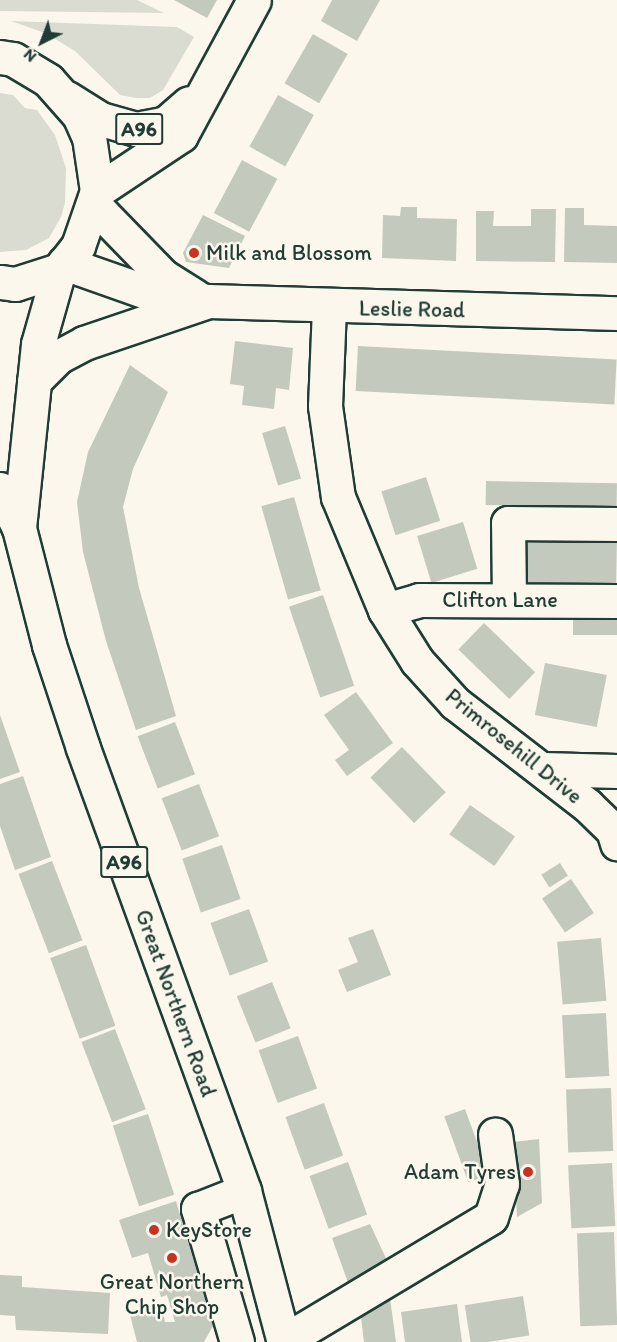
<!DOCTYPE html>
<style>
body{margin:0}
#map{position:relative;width:617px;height:1342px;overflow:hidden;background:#fbf7ec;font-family:Itim,sans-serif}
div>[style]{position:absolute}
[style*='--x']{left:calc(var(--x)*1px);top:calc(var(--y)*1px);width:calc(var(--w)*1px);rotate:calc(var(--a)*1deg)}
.green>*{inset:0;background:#dbdcd1}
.building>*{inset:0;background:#c4c9be;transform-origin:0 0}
.roads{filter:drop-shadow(2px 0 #1f3d34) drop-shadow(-2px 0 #1f3d34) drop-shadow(0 2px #1f3d34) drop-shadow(0 -2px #1f3d34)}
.minor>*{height:33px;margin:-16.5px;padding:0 16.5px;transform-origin:16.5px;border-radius:16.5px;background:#fbf7ec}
.major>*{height:33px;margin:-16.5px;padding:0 16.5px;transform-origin:16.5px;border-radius:16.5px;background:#fbf7ec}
.dots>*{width:16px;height:16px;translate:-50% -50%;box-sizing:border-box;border:3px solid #fbf7ec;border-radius:50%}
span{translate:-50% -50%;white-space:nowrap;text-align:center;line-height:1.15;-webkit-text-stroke:5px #fbf7ec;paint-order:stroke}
.shield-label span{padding:2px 4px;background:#fbf7ec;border:2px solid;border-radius:4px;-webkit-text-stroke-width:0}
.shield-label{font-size:21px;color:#1f3d34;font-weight:700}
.poi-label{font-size:22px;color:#1f3d34}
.left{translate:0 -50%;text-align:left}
.right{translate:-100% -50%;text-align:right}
.street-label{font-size:22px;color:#1f3d34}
.north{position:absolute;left:12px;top:12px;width:60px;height:60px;-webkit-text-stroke:4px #fbf7ec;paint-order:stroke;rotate:222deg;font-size:16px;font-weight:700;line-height:24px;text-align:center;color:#1f3d34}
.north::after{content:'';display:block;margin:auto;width:21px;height:27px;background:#1f3d34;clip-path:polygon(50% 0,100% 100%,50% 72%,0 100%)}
</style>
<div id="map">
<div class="green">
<i style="clip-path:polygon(0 0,137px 0,164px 13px,0 11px)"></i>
<i style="clip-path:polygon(11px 21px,177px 27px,194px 37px,163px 90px,150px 98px,136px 98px,120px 95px,75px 51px,45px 33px)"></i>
<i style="clip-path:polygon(0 93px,13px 95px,25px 108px,37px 110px,55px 135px,66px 168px,65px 203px,61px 217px,49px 238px,26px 250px,0 252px)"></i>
</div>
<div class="building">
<i style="clip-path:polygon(174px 0,217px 0,207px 18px)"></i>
<i style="clip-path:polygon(332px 0,380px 0,357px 41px,321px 21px)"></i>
<i style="left:313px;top:34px;width:40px;height:57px;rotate:30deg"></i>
<i style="left:278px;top:95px;width:41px;height:59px;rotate:29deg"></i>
<i style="left:242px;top:160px;width:40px;height:60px;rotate:28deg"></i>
<i style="clip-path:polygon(401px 207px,417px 207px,417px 218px,457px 219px,456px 261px,382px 258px,383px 215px,400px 216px)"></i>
<i style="clip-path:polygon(565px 208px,584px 208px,584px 225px,617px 226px,617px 263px,564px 262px)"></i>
<i style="clip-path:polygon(531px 209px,556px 209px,555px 262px,476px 261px,476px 211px,494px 211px,493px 226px,531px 226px)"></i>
<i style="clip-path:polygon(203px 215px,245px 236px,229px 268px,186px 262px,183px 253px)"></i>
<i style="clip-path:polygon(235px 341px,293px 348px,289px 390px,276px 388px,274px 409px,242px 405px,244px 386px,230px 384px)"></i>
<i style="left:358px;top:346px;width:259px;height:45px;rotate:3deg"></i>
<i style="clip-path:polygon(130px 365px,168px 392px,133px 469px,123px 507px,139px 588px,176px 716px,136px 730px,106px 641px,83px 552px,77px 502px,88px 452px)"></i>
<i style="left:285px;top:426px;width:55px;height:24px;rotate:73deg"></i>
<i style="left:426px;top:477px;width:46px;height:47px;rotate:72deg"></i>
<i style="left:486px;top:481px;width:131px;height:24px;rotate:1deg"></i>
<i style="left:294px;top:497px;width:97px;height:34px;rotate:74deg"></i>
<i style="left:463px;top:522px;width:49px;height:48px;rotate:73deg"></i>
<i style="left:523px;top:535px;width:94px;height:47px;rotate:1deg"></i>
<i style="left:323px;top:595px;width:96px;height:36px;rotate:71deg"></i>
<i style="left:573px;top:612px;width:44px;height:23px"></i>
<i style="left:484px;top:623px;width:71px;height:37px;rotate:44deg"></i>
<i style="left:545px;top:663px;width:63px;height:53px;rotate:11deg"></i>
<i style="clip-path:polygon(356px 692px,393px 743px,347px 776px,335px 760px,349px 750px,324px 715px)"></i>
<i style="clip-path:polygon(0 715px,20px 772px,0 779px)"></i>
<i style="left:175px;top:722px;width:56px;height:40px;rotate:69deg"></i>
<i style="left:402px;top:747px;width:63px;height:44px;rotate:46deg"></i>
<i style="clip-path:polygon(23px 776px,51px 857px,15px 870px,0 826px,0 784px)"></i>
<i style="left:199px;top:784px;width:56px;height:40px;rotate:69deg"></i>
<i style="left:470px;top:805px;width:55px;height:36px;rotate:35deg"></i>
<i style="left:222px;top:845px;width:57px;height:42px;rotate:71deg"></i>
<i style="left:52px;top:861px;width:85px;height:36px;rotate:69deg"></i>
<i style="left:560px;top:863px;width:15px;height:22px;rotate:58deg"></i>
<i style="left:571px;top:879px;width:41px;height:35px;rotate:56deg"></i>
<i style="left:249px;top:909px;width:56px;height:41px;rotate:70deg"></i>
<i style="clip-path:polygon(373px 929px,391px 975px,347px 992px,338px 970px,358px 962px,348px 938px)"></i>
<i style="left:601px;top:938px;width:63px;height:44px;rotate:85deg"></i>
<i style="left:86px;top:945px;width:86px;height:38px;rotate:70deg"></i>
<i style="left:272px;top:982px;width:50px;height:38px;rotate:68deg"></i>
<i style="left:606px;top:1013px;width:63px;height:44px;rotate:87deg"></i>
<i style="left:115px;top:1029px;width:86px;height:36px;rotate:69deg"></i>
<i style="left:298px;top:1036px;width:56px;height:42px;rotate:70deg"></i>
<i style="left:611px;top:1088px;width:63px;height:45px;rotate:88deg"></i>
<i style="left:324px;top:1103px;width:56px;height:41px;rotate:70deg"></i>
<i style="left:465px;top:1109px;width:70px;height:22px;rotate:70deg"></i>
<i style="left:148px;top:1114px;width:85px;height:37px;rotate:72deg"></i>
<i style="clip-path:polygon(539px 1139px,542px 1203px,517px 1217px,513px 1142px)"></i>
<i style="left:348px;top:1162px;width:56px;height:41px;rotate:70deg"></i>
<i style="left:612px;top:1163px;width:63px;height:44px;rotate:87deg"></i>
<i style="clip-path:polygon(176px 1201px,213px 1326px,204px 1342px,137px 1342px,129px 1311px,162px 1305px,165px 1322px,175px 1322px,167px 1295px,161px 1297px,148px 1253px,132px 1258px,119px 1220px)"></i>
<i style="clip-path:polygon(370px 1224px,391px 1269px,351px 1291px,332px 1238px)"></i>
<i style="left:614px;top:1232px;width:93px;height:37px;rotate:88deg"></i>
<i style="clip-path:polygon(0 1275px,22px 1276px,22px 1287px,110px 1293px,108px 1334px,16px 1330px,15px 1316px,0 1315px)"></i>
<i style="clip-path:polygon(388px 1284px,396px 1342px,364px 1342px,359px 1301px)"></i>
<i style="left:523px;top:1296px;width:40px;height:59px;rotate:81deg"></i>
<i style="clip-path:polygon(457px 1304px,462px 1342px,405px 1342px,401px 1312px)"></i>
</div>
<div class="roads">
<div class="minor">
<i style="--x:94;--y:205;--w:99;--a:45.8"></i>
<i style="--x:163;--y:276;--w:38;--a:32"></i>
<i style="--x:64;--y:263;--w:90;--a:19.4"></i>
<i style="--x:149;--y:293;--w:60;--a:7.7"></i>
<i style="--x:208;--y:301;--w:409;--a:1.7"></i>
<i style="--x:329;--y:307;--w:99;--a:92.3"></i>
<i style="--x:325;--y:406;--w:92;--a:81.9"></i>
<i style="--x:338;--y:497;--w:122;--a:67.4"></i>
<i style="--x:385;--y:610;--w:60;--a:57.9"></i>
<i style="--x:417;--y:661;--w:57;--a:47.9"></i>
<i style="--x:455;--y:703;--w:167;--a:37.7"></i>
<i style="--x:587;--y:805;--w:36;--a:44"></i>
<i style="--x:613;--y:830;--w:14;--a:73"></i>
<i style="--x:509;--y:600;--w:77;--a:-90.7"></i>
<i style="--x:508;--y:523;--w:109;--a:0.5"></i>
<i style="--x:385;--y:610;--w:35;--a:-16"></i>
<i style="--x:419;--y:600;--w:198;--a:0.3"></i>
<i style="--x:543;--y:769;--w:74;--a:1.5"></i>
<i style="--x:284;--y:1341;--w:241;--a:-30.9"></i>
<i style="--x:491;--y:1217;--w:35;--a:-72"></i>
<i style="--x:502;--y:1184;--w:50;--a:-98"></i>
<i style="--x:237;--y:1342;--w:139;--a:-106.3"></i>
<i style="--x:198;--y:1209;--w:49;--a:-21.4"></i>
</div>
<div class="major">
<i style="--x:0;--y:57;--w:13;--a:9"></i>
<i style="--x:13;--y:59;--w:41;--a:31"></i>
<i style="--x:48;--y:80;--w:47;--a:48.5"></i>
<i style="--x:79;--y:115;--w:24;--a:66"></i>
<i style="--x:89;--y:137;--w:55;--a:81.6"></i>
<i style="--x:97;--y:191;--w:58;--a:109.1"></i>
<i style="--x:78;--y:246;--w:31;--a:128"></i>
<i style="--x:59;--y:270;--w:46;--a:162.3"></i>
<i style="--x:15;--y:284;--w:15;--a:-172"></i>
<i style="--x:67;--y:98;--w:40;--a:32"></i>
<i style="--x:101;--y:119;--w:36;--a:16"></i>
<i style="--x:136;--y:129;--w:31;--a:-11"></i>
<i style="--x:166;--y:123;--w:30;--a:-41"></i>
<i style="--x:97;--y:191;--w:101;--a:-33.7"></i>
<i style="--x:181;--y:135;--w:153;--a:-61.6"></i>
<i style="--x:34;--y:381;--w:34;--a:-45"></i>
<i style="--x:58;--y:357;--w:30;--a:-28"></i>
<i style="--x:84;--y:343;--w:131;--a:-18.7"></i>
<i style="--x:0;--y:489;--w:43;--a:64"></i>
<i style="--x:19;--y:528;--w:121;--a:75.6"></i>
<i style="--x:49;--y:645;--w:108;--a:71.7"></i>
<i style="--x:83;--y:748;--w:471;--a:70"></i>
<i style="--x:244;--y:1191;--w:156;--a:75.2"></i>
<i style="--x:19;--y:528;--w:185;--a:-84.1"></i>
<i style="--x:38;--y:344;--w:77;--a:-74.2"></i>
</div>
</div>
<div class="dots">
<i style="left:194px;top:253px;background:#c8321e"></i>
<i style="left:528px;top:1172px;background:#c8321e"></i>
<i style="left:154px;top:1230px;background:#c8321e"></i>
<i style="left:172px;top:1258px;background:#c8321e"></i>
</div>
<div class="shield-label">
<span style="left:139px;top:129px">A96</span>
<span style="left:124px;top:862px">A96</span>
</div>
<div class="poi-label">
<span class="left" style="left:206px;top:253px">Milk and Blossom</span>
<span class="right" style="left:516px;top:1172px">Adam Tyres</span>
<span class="left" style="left:166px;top:1230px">KeyStore</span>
<span style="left:172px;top:1294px">Great Northern<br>Chip Shop</span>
</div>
<div class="street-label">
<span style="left:412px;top:309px;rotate:1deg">Leslie Road</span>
<span style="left:500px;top:600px">Clifton Lane</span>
<span style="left:514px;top:746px;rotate:39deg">Primrosehill Drive</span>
<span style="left:176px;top:1003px;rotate:70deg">Great Northern Road</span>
</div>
<div class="north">N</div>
</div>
